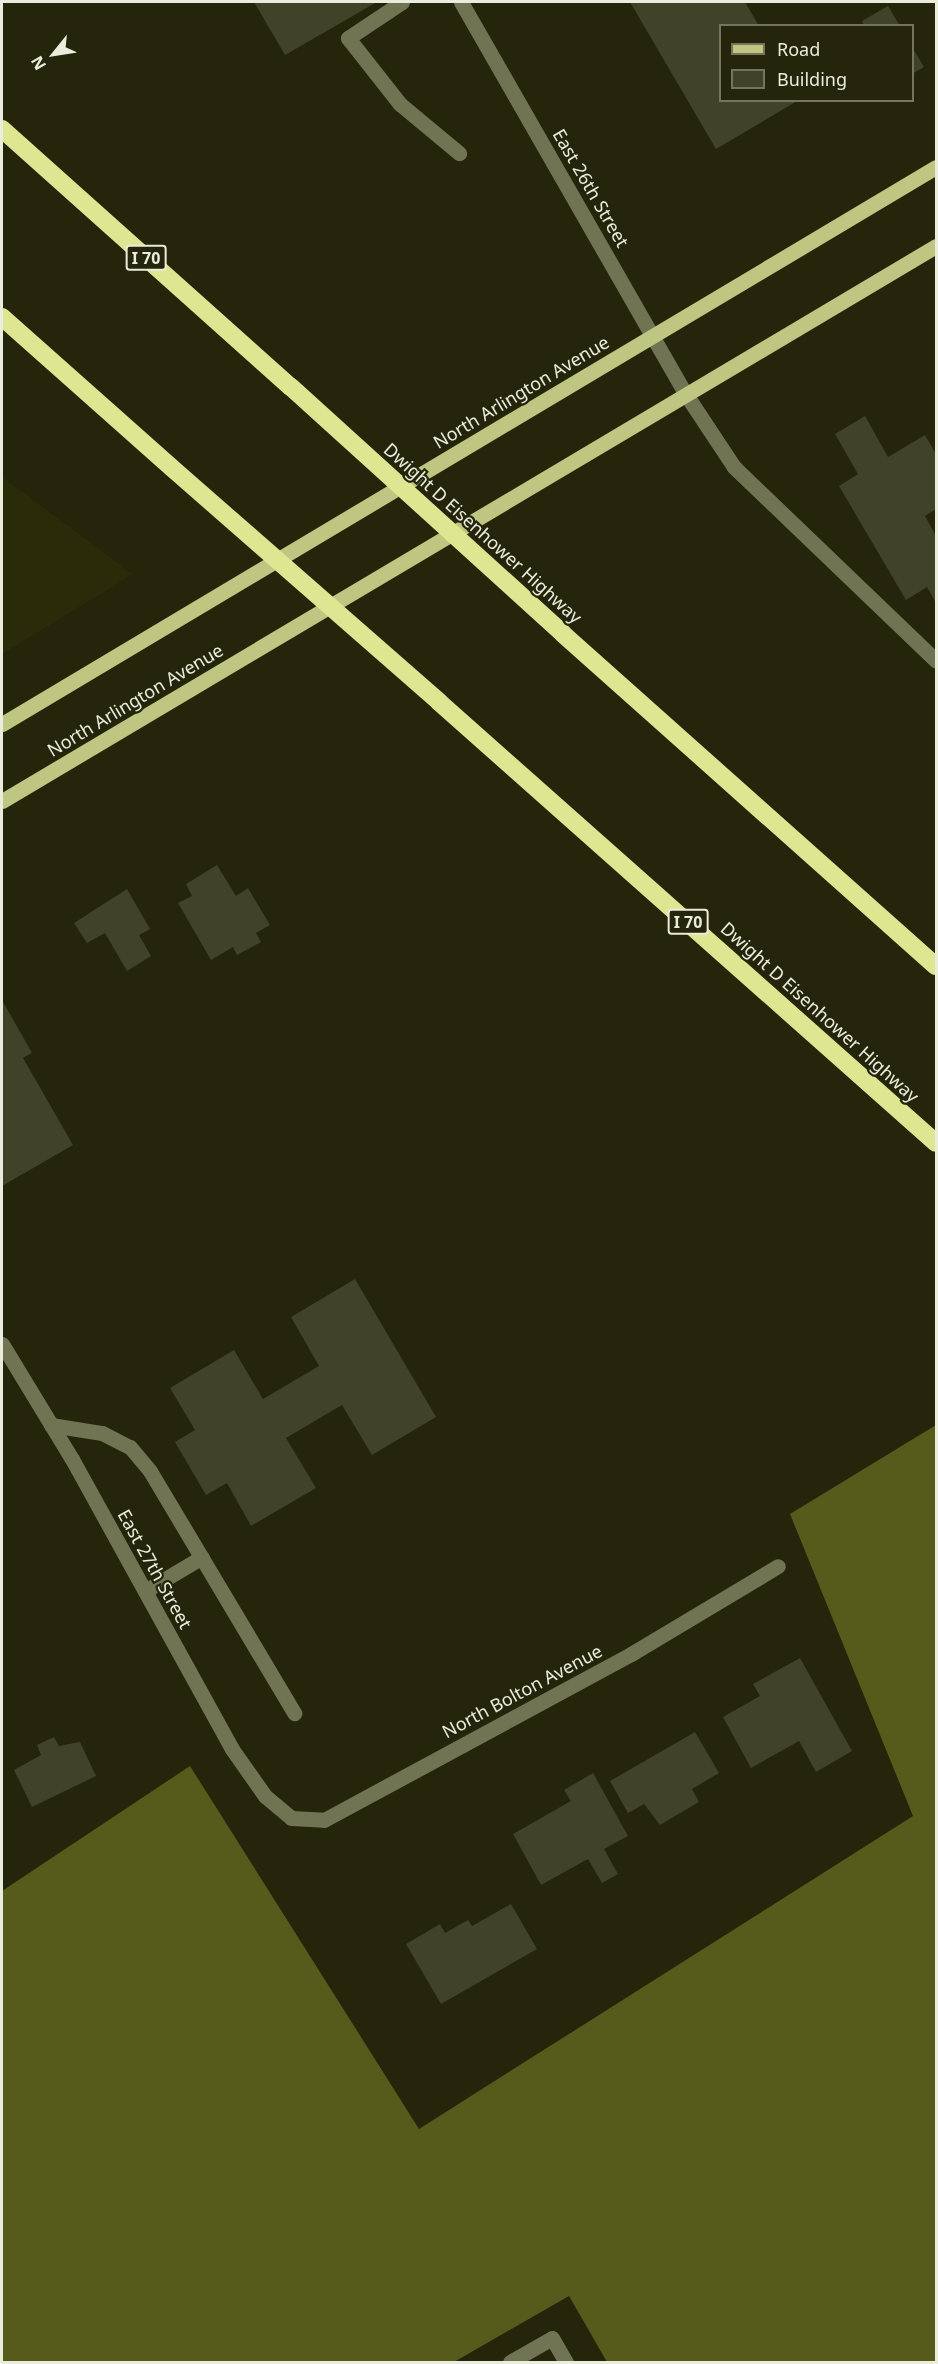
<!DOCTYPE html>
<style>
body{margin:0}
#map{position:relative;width:938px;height:2364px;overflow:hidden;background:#24250b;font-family:"Noto Sans",sans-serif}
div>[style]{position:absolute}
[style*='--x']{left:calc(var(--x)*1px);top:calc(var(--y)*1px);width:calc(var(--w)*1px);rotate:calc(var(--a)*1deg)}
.built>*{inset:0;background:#2a2c09}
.forest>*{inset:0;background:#565a1a}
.building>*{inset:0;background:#404327}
.minor>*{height:15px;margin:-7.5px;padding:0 7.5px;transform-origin:7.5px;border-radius:7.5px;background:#717453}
.major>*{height:15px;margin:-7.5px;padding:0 7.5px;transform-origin:7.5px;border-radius:7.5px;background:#bfc681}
.highway>*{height:18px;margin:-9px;padding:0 9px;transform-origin:9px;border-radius:9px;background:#dfe692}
.highway-bridge>*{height:18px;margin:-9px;padding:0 9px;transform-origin:9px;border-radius:9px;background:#dfe692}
span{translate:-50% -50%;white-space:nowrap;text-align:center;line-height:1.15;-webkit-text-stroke:4.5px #24250b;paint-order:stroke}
.shield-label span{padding:2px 4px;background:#24250b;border:2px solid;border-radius:4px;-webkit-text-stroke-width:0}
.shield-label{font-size:16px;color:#eaecdc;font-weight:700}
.street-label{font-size:18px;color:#eaecdc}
.frame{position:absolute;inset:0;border:3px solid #eaecdc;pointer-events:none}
.legend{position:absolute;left:719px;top:24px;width:195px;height:78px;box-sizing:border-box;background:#24250b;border:2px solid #73755f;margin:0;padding:8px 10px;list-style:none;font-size:18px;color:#eaecdc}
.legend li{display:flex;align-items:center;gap:12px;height:30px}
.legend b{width:30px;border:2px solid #73755f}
.north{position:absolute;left:24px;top:24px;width:60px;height:60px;-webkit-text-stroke:4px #24250b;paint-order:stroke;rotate:240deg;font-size:16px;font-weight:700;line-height:24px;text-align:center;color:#eaecdc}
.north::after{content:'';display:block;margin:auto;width:21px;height:27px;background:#eaecdc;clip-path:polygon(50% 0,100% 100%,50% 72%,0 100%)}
</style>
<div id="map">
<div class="built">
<i style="clip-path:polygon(2px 477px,133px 574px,2px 654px)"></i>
</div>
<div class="forest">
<i style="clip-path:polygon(936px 1425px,936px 2362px,607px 2362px,569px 2296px,454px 2362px,2px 2362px,2px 1891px,190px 1766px,419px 2129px,913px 1816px,790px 1514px)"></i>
</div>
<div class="building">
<i style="clip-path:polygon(254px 2px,377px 2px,285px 55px)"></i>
<i style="clip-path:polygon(630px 2px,745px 2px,759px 26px,720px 26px,720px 100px,799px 100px,716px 149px)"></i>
<i style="clip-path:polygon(888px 6px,900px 26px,864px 26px,862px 21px)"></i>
<i style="clip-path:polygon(912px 47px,924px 67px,912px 74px)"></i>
<i style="clip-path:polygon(865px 416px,888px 457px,925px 435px,936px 454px,936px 509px,925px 516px,936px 536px,936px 603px,927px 587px,906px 600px,839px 486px,858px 474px,835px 434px)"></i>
<i style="clip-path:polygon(217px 865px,236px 896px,248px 888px,270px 925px,256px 933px,261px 942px,237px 955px,233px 947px,211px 960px,178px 903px,192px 896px,186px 884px)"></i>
<i style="clip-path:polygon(127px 889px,150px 929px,139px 935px,151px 956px,127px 971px,105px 933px,87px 943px,74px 923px)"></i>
<i style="clip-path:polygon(2px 1000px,32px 1053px,23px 1058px,73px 1145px,2px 1186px)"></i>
<i style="clip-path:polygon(355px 1279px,436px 1417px,372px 1455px,342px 1405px,286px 1438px,316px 1488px,251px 1526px,227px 1483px,206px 1495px,175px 1442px,195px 1430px,170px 1388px,234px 1350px,263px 1399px,319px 1366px,291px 1317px)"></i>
<i style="clip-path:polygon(800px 1658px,852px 1751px,816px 1772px,799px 1741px,751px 1768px,723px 1717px,760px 1696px,753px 1684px)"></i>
<i style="clip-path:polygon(695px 1732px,719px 1773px,692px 1789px,699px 1802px,660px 1825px,644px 1804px,628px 1813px,610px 1781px)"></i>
<i style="clip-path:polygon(54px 1737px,59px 1746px,80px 1742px,96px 1776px,32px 1807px,14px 1770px,41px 1755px,37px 1745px)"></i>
<i style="clip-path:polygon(593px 1773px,628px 1836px,604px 1849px,618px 1874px,602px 1883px,588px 1859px,541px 1885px,513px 1834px,571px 1801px,564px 1790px)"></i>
<i style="clip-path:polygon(511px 1904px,537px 1949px,441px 2004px,406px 1944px,440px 1924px,445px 1933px,468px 1920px,472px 1926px)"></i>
</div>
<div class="minor">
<i style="--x:402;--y:2;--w:65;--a:146.3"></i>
<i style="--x:348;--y:38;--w:84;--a:51.8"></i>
<i style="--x:400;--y:104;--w:77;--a:39.7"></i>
<i style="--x:461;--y:2;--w:451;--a:60.2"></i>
<i style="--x:685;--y:393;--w:89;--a:56.5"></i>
<i style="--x:734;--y:467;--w:280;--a:43.8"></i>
<i style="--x:2;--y:1344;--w:135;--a:58.7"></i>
<i style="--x:72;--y:1459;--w:331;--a:61.1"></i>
<i style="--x:232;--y:1749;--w:57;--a:54.9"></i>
<i style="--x:265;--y:1796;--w:34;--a:40"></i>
<i style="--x:291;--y:1818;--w:33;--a:3"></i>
<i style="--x:324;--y:1820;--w:349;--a:-28.4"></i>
<i style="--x:631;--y:1654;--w:171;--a:-30.9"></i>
<i style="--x:51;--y:1425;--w:52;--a:8.9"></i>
<i style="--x:102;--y:1433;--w:31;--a:27"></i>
<i style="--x:130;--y:1447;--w:31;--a:50"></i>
<i style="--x:150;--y:1471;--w:282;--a:59.2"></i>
<i style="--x:145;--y:1591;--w:66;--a:-30.8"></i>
<i style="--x:510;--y:2362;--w:48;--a:-29.7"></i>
<i style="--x:552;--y:2338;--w:28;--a:60"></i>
</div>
<div class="major">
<i style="--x:2;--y:724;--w:1087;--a:-30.81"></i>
<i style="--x:2;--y:801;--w:1086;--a:-30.72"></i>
</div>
<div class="highway">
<i style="--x:2;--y:129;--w:387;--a:41.8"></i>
<i style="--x:2;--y:317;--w:227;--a:41.6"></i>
<i style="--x:563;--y:634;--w:499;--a:41.7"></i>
<i style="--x:439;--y:702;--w:664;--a:41.58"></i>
</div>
<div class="highway-bridge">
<i style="--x:291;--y:387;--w:367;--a:42.2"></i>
<i style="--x:172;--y:468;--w:355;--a:41.2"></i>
</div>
<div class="shield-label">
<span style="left:146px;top:258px">I 70</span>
<span style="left:688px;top:922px">I 70</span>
</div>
<div class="street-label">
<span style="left:591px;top:188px;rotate:60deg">East 26th Street</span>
<span style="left:521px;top:392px;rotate:-31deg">North Arlington Avenue</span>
<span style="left:483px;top:533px;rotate:42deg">Dwight D Eisenhower Highway</span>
<span style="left:135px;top:700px;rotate:-31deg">North Arlington Avenue</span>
<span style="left:820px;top:1012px;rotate:42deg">Dwight D Eisenhower Highway</span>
<span style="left:155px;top:1569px;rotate:61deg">East 27th Street</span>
<span style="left:522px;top:1691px;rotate:-28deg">North Bolton Avenue</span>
</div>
<div class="frame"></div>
<ul class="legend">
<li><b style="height:8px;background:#bfc681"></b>Road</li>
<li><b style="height:16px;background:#404327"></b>Building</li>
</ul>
<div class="north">N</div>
</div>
